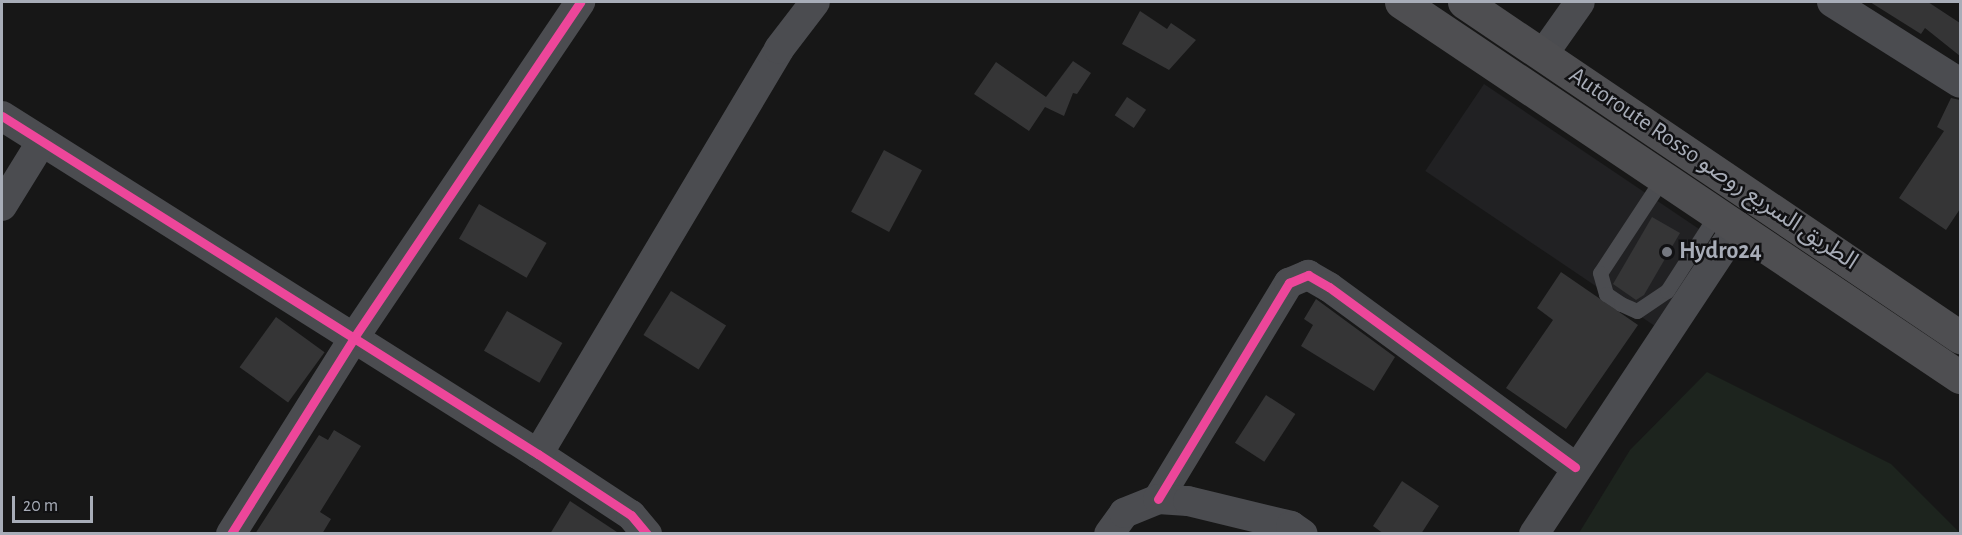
<!DOCTYPE html>
<meta charset="utf-8">
<style>
body{margin:0}
#map{position:relative;width:1962px;height:535px;overflow:hidden;background:#171717;font-family:"Alegreya Sans","Noto Sans Arabic",sans-serif}
div>[style]{position:absolute}
[style*='--x']{left:calc(var(--x)*1px);top:calc(var(--y)*1px);width:calc(var(--w)*1px);rotate:calc(var(--a)*1deg)}
.built>*{inset:0;background:#212123;transform-origin:0 0}
.green>*{inset:0;background:#1d241e}
.building>*{inset:0;background:#353536;transform-origin:0 0}
.lane>*{height:15px;margin:-7.5px;padding:0 7.5px;transform-origin:7.5px;border-radius:7.5px;background:#4b4c50}
.street>*{height:30px;margin:-15px;padding:0 15px;transform-origin:15px;border-radius:15px;background:#4b4c50}
.highway>*{height:33px;margin:-16.5px;padding:0 16.5px;transform-origin:16.5px;border-radius:16.5px;background:#4e4e51}
.cycleway>*{height:9px;margin:-4.5px;padding:0 4.5px;transform-origin:4.5px;border-radius:4.5px;background:#ed469a}
.dots>*{width:16px;height:16px;translate:-50% -50%;box-sizing:border-box;border:3px solid #111113;border-radius:50%}
span{translate:-50% -50%;white-space:nowrap;text-align:center;line-height:1.15;-webkit-text-stroke:5px #111113;paint-order:stroke}
.street-label{font-size:24px;color:#a8adb8}
.poi-label{font-size:24px;color:#a8adb8;font-weight:700}
.left{translate:0 -50%;text-align:left}
.frame{position:absolute;inset:0;border:3px solid #a8adb8;pointer-events:none}
.scale{position:absolute;left:12px;top:496px;width:81px;height:27px;box-sizing:border-box;border:3px solid #a8adb8;border-top:0;padding-left:8px;font-size:18px;line-height:21px;white-space:nowrap;color:#a8adb8;-webkit-text-stroke:4px #111113;paint-order:stroke}
</style>
<div id="map">
<div class="built">
<i style="left:1484px;top:84px;width:276px;height:105px;rotate:34deg"></i>
</div>
<div class="green">
<i style="clip-path:polygon(1707px 372px,1891px 464px,1960px 533px,1579px 533px,1630px 450px)"></i>
</div>
<div class="building">
<i style="clip-path:polygon(1870px 2px,1928px 2px,1960px 23px,1960px 56px,1925px 28px,1921px 34px)"></i>
<i style="clip-path:polygon(1140px 11px,1167px 29px,1171px 23px,1196px 40px,1169px 70px,1122px 44px)"></i>
<i style="clip-path:polygon(1073px 61px,1091px 73px,1077px 94px,1073px 93px,1064px 116px,1045px 107px,1029px 131px,974px 94px,996px 62px,1046px 97px)"></i>
<i style="left:1127px;top:97px;width:23px;height:22px;rotate:34deg"></i>
<i style="clip-path:polygon(1951px 98px,1960px 100px,1960px 209px,1946px 230px,1899px 198px,1944px 131px,1937px 127px)"></i>
<i style="left:884px;top:150px;width:43px;height:70px;rotate:28deg"></i>
<i style="left:479px;top:204px;width:78px;height:40px;rotate:30deg"></i>
<i style="clip-path:polygon(1652px 217px,1680px 233px,1644px 295px,1636px 300px,1613px 284px)"></i>
<i style="clip-path:polygon(1561px 272px,1638px 325px,1566px 429px,1506px 388px,1553px 320px,1537px 308px)"></i>
<i style="left:671px;top:291px;width:65px;height:52px;rotate:32deg"></i>
<i style="clip-path:polygon(1316px 299px,1395px 357px,1374px 391px,1301px 346px,1313px 325px,1304px 319px)"></i>
<i style="left:507px;top:311px;width:64px;height:46px;rotate:30deg"></i>
<i style="left:276px;top:317px;width:60px;height:62px;rotate:36deg"></i>
<i style="left:1266px;top:395px;width:35px;height:57px;rotate:33deg"></i>
<i style="clip-path:polygon(334px 430px,361px 446px,320px 512px,331px 519px,322px 534px,255px 534px,319px 435px,328px 440px)"></i>
<i style="clip-path:polygon(1402px 481px,1439px 506px,1421px 534px,1384px 534px,1373px 526px)"></i>
<i style="clip-path:polygon(570px 501px,620px 534px,550px 534px)"></i>
</div>
<div class="lane">
<i style="--x:1664;--y:176;--w:116;--a:123.4"></i>
<i style="--x:1600;--y:273;--w:22;--a:74"></i>
<i style="--x:1606;--y:294;--w:18;--a:34"></i>
<i style="--x:1621;--y:304;--w:17;--a:24"></i>
<i style="--x:1637;--y:311;--w:36;--a:-34"></i>
<i style="--x:1667;--y:291;--w:94;--a:-57.2"></i>
</div>
<div class="street">
<i style="--x:1832;--y:2;--w:151;--a:32.3"></i>
<i style="--x:1544;--y:53;--w:62;--a:-54.8"></i>
<i style="--x:2;--y:116;--w:634;--a:32.24"></i>
<i style="--x:538;--y:454;--w:111;--a:33.3"></i>
<i style="--x:631;--y:515;--w:25;--a:50"></i>
<i style="--x:2;--y:206;--w:76;--a:-58.4"></i>
<i style="--x:538;--y:454;--w:471;--a:-59.2"></i>
<i style="--x:779;--y:49;--w:59;--a:-52.5"></i>
<i style="--x:1158;--y:499;--w:253;--a:-58.8"></i>
<i style="--x:1289;--y:283;--w:21;--a:-23"></i>
<i style="--x:1308;--y:275;--w:24;--a:30"></i>
<i style="--x:1329;--y:287;--w:305;--a:36.2"></i>
<i style="--x:231;--y:534;--w:234;--a:-57.9"></i>
<i style="--x:355;--y:336;--w:403;--a:-56"></i>
<i style="--x:1109;--y:534;--w:26;--a:-54"></i>
<i style="--x:1124;--y:513;--w:37;--a:-22"></i>
<i style="--x:1158;--y:499;--w:30;--a:4"></i>
<i style="--x:1188;--y:501;--w:106;--a:13.6"></i>
<i style="--x:1291;--y:526;--w:14;--a:34"></i>
<i style="--x:1534;--y:534;--w:369;--a:-56.5"></i>
</div>
<div class="highway">
<i style="--x:1401;--y:2;--w:673;--a:33.86"></i>
<i style="--x:1464;--y:2;--w:599;--a:34.04"></i>
</div>
<div class="cycleway">
<i style="--x:2;--y:116;--w:634;--a:32.24"></i>
<i style="--x:538;--y:454;--w:111;--a:33.3"></i>
<i style="--x:631;--y:515;--w:25;--a:50"></i>
<i style="--x:1158;--y:499;--w:253;--a:-58.8"></i>
<i style="--x:1289;--y:283;--w:21;--a:-23"></i>
<i style="--x:1308;--y:275;--w:24;--a:30"></i>
<i style="--x:1329;--y:287;--w:305;--a:36.2"></i>
<i style="--x:231;--y:534;--w:234;--a:-57.9"></i>
<i style="--x:355;--y:336;--w:403;--a:-56"></i>
</div>
<div class="dots">
<i style="left:1667px;top:252px;background:#757880"></i>
</div>
<div class="street-label">
<span style="left:1713px;top:169px;rotate:34deg">Autoroute Rosso الطريق السريع روصو</span>
</div>
<div class="poi-label">
<span class="left" style="left:1679px;top:252px">Hydro24</span>
</div>
<div class="frame"></div>
<div class="scale">20 m</div>
</div>
